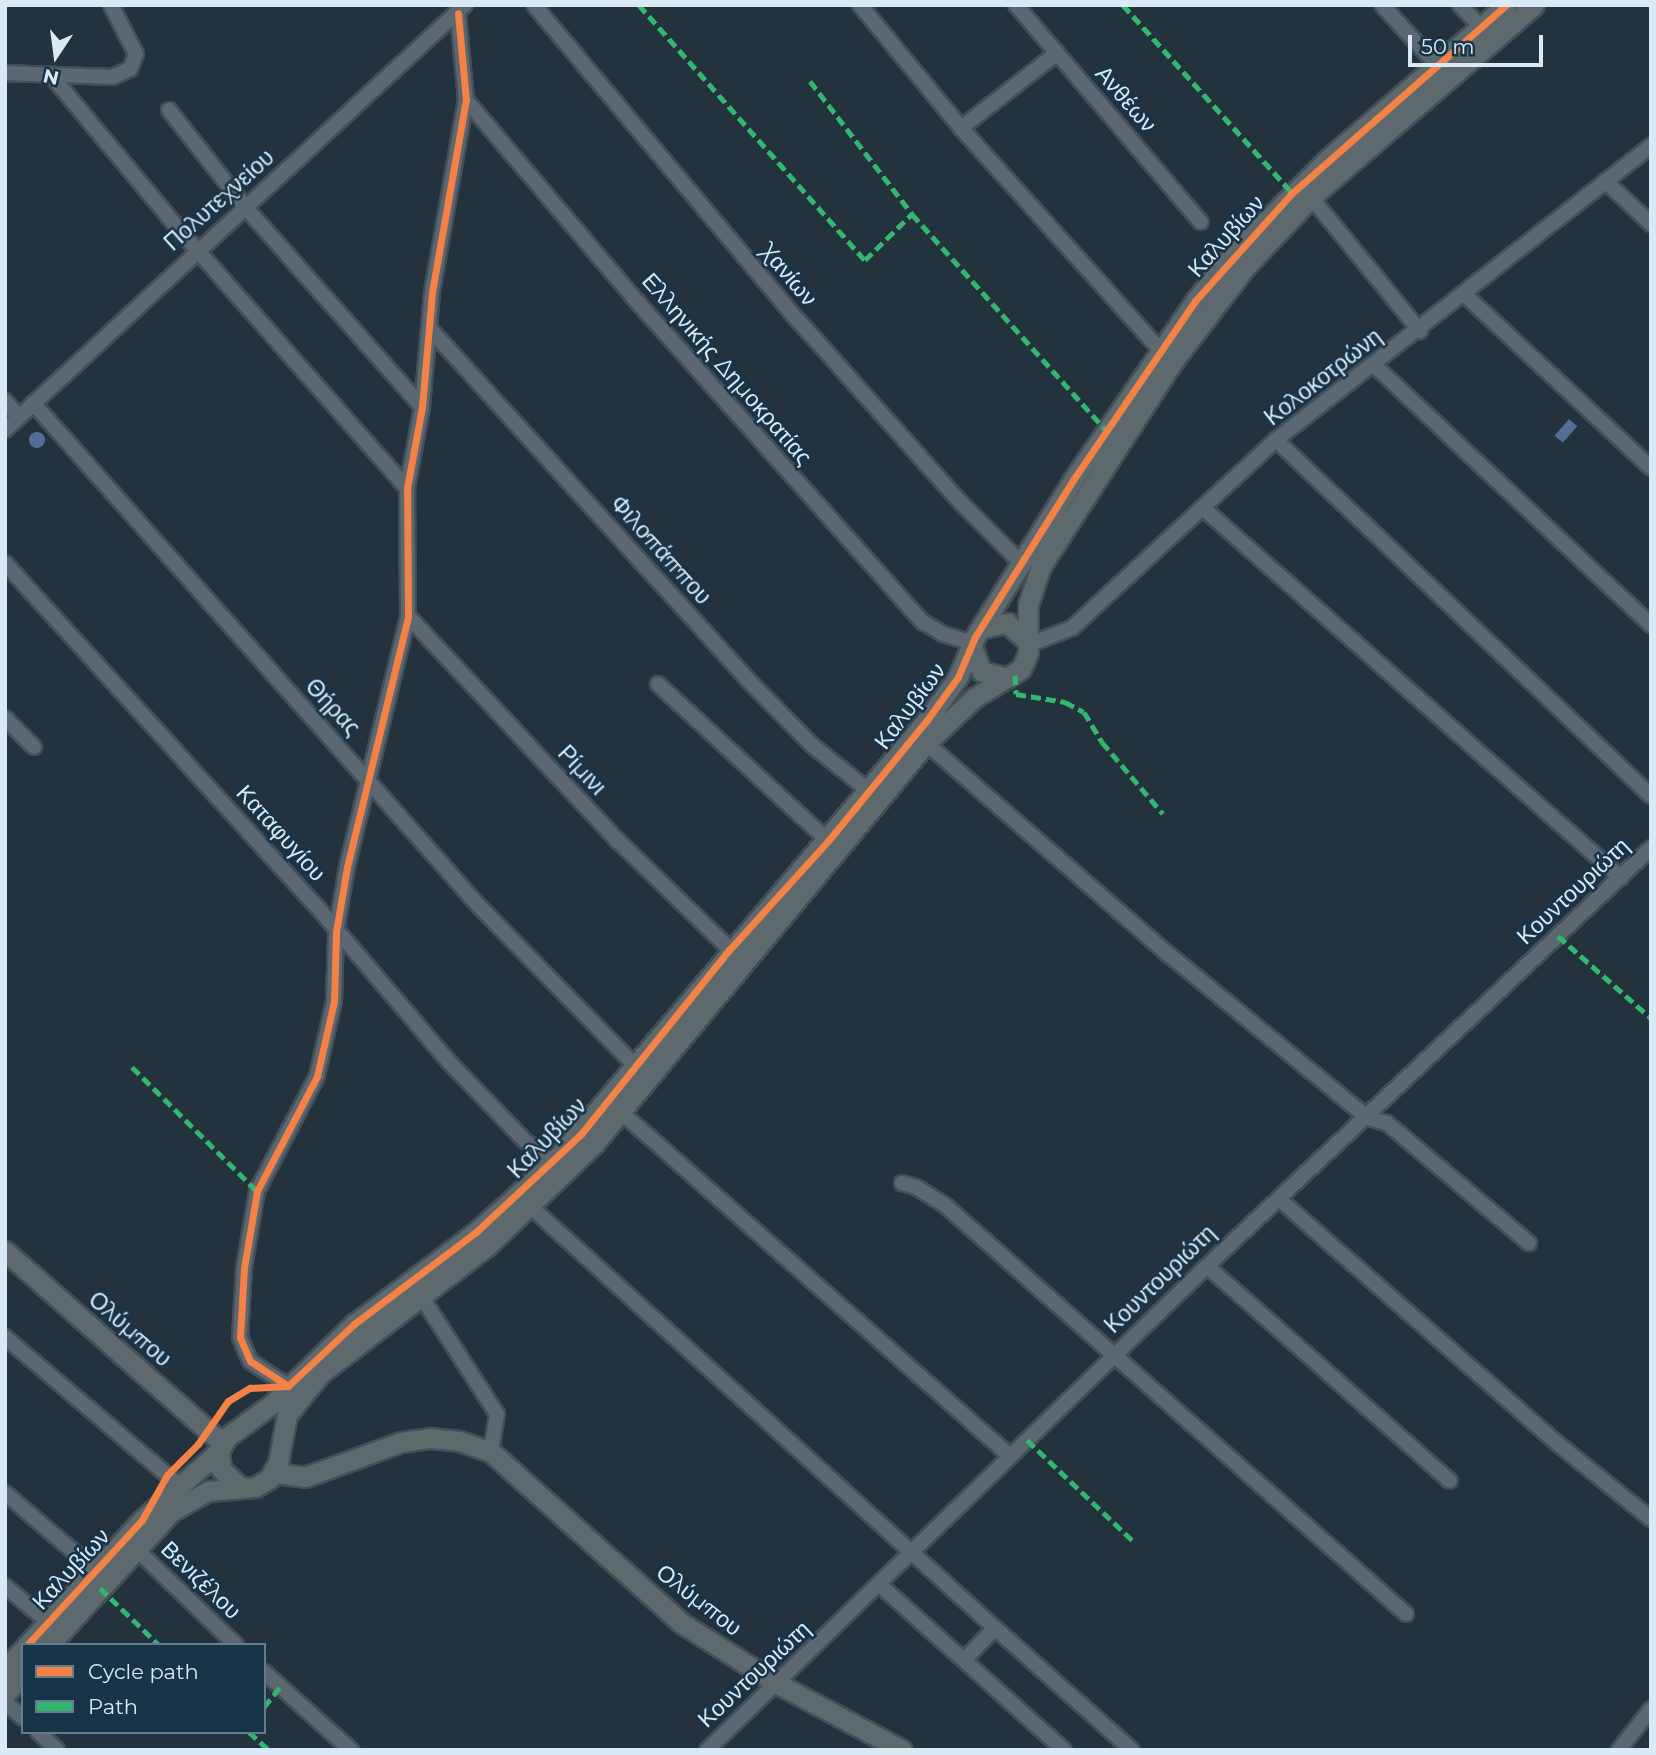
<!DOCTYPE html>
<meta charset="utf-8">
<style>
body{margin:0}
#map{position:relative;width:1656px;height:1755px;overflow:hidden;background:#23323d;font-family:Montserrat,sans-serif}
div>[style]{position:absolute}
[style*='--x']{left:calc(var(--x)*1px);top:calc(var(--y)*1px);width:calc(var(--w)*1px);rotate:calc(var(--a)*1deg)}
.water>*{inset:0;background:#546e99;transform-origin:0 0}
.round{border-radius:50%}
.roads{filter:drop-shadow(2px 0 #434f58) drop-shadow(-2px 0 #434f58) drop-shadow(0 2px #434f58) drop-shadow(0 -2px #434f58)}
.street>*{height:14px;margin:-7px;padding:0 7px;transform-origin:7px;border-radius:7px;background:#5c6871}
.secondary>*{height:19px;margin:-9.5px;padding:0 9.5px;transform-origin:9.5px;border-radius:9.5px;background:#5e696e}
.quiet>*{height:5px;margin-top:-2.5px;transform-origin:0;background:repeating-linear-gradient(90deg,#33b770 0 10px,transparent 0 15px)}
.cycleway>*{height:7px;margin:-3.5px;padding:0 3.5px;transform-origin:3.5px;border-radius:3.5px;background:#f48246}
span{translate:-50% -50%;white-space:nowrap;text-align:center;line-height:1.15;-webkit-text-stroke:5px #183448;paint-order:stroke}
.street-label{font-size:23px;color:#d9e9f6}
.frame{position:absolute;inset:0;border:7px solid #d9e9f6;pointer-events:none}
.legend{position:absolute;left:21px;top:1643px;width:245px;height:91px;box-sizing:border-box;background:#183448;border:2px solid #657c8e;margin:0;padding:9px 12px;list-style:none;font-size:21px;color:#d9e9f6}
.legend li{display:flex;align-items:center;gap:14px;height:35px}
.legend b{width:35px;border:2px solid #657c8e}
.north{position:absolute;left:21px;top:21px;width:70px;height:70px;-webkit-text-stroke:5px #183448;paint-order:stroke;rotate:193deg;font-size:19px;font-weight:700;line-height:28px;text-align:center;color:#d9e9f6}
.north::after{content:'';display:block;margin:auto;width:24px;height:32px;background:#d9e9f6;clip-path:polygon(50% 0,100% 100%,50% 72%,0 100%)}
.scale{position:absolute;left:1408px;top:35px;width:135px;height:32px;box-sizing:border-box;border:4px solid #d9e9f6;border-top:0;padding-left:9px;font-size:21px;line-height:24px;white-space:nowrap;color:#d9e9f6;-webkit-text-stroke:5px #183448;paint-order:stroke}
</style>
<div id="map">
<div class="water">
<i style="left:1569px;top:419px;width:11px;height:22px;rotate:41deg"></i>
<i class="round" style="left:29px;top:432px;width:16px;height:16px"></i>
</div>
<div class="roads">
<div class="street">
<i style="--x:534;--y:5;--w:410;--a:50.1"></i>
<i style="--x:797;--y:319;--w:245;--a:48.3"></i>
<i style="--x:960;--y:502;--w:86;--a:45"></i>
<i style="--x:860;--y:5;--w:159;--a:50.6"></i>
<i style="--x:961;--y:128;--w:298;--a:48.1"></i>
<i style="--x:1016;--y:5;--w:285;--a:49.6"></i>
<i style="--x:1382;--y:5;--w:80;--a:47.5"></i>
<i style="--x:1460;--y:5;--w:30;--a:46"></i>
<i style="--x:5;--y:73;--w:107;--a:2.1"></i>
<i style="--x:112;--y:77;--w:20;--a:-24"></i>
<i style="--x:130;--y:69;--w:16;--a:-68"></i>
<i style="--x:136;--y:54;--w:55;--a:-117"></i>
<i style="--x:50;--y:74;--w:208;--a:50.3"></i>
<i style="--x:183;--y:234;--w:339;--a:48.6"></i>
<i style="--x:466;--y:100;--w:258;--a:49.7"></i>
<i style="--x:633;--y:297;--w:436;--a:48.3"></i>
<i style="--x:923;--y:622;--w:23;--a:31"></i>
<i style="--x:943;--y:634;--w:31;--a:17"></i>
<i style="--x:169;--y:110;--w:125;--a:51.8"></i>
<i style="--x:246;--y:208;--w:266;--a:48.5"></i>
<i style="--x:961;--y:128;--w:122;--a:-38"></i>
<i style="--x:1605;--y:181;--w:63;--a:43.1"></i>
<i style="--x:1311;--y:197;--w:173;--a:50.9"></i>
<i style="--x:1464;--y:294;--w:255;--a:42.9"></i>
<i style="--x:430;--y:329;--w:475;--a:47.8"></i>
<i style="--x:749;--y:681;--w:90;--a:45.5"></i>
<i style="--x:812;--y:745;--w:73;--a:38.9"></i>
<i style="--x:1374;--y:365;--w:380;--a:43.2"></i>
<i style="--x:5;--y:401;--w:21;--a:49"></i>
<i style="--x:33;--y:403;--w:672;--a:48.44"></i>
<i style="--x:479;--y:906;--w:223;--a:45.7"></i>
<i style="--x:5;--y:430;--w:626;--a:-42.74"></i>
<i style="--x:1276;--y:440;--w:517;--a:43.51"></i>
<i style="--x:1203;--y:508;--w:558;--a:41.51"></i>
<i style="--x:5;--y:563;--w:475;--a:47.8"></i>
<i style="--x:324;--y:915;--w:193;--a:49.6"></i>
<i style="--x:449;--y:1062;--w:108;--a:46.1"></i>
<i style="--x:524;--y:1140;--w:37;--a:38"></i>
<i style="--x:408;--y:616;--w:308;--a:47"></i>
<i style="--x:618;--y:841;--w:156;--a:44"></i>
<i style="--x:1028;--y:645;--w:47;--a:-21.1"></i>
<i style="--x:1072;--y:628;--w:277;--a:-42.7"></i>
<i style="--x:1276;--y:440;--w:477;--a:-38.1"></i>
<i style="--x:658;--y:684;--w:231;--a:42.7"></i>
<i style="--x:5;--y:718;--w:41;--a:45"></i>
<i style="--x:926;--y:743;--w:320;--a:41.1"></i>
<i style="--x:1167;--y:953;--w:260;--a:39.4"></i>
<i style="--x:1368;--y:1118;--w:20;--a:15"></i>
<i style="--x:1387;--y:1123;--w:186;--a:40.2"></i>
<i style="--x:621;--y:1112;--w:519;--a:41.49"></i>
<i style="--x:902;--y:1183;--w:15;--a:16"></i>
<i style="--x:916;--y:1187;--w:36;--a:32"></i>
<i style="--x:946;--y:1206;--w:615;--a:41.57"></i>
<i style="--x:1279;--y:1199;--w:370;--a:41.3"></i>
<i style="--x:1557;--y:1443;--w:121;--a:39"></i>
<i style="--x:531;--y:1207;--w:627;--a:42.22"></i>
<i style="--x:1207;--y:1266;--w:324;--a:41.5"></i>
<i style="--x:421;--y:1296;--w:140;--a:57.2"></i>
<i style="--x:497;--y:1414;--w:38;--a:99"></i>
<i style="--x:5;--y:1337;--w:230;--a:40.4"></i>
<i style="--x:288;--y:1386;--w:45;--a:-146.7"></i>
<i style="--x:250;--y:1361;--w:26;--a:-113"></i>
<i style="--x:240;--y:1337;--w:69;--a:-86.7"></i>
<i style="--x:244;--y:1268;--w:78;--a:-80.4"></i>
<i style="--x:257;--y:1191;--w:130;--a:-62.4"></i>
<i style="--x:317;--y:1076;--w:77;--a:-77.2"></i>
<i style="--x:334;--y:1001;--w:69;--a:-88.3"></i>
<i style="--x:336;--y:932;--w:66;--a:-80.4"></i>
<i style="--x:347;--y:867;--w:258;--a:-76.3"></i>
<i style="--x:408;--y:616;--w:128;--a:-90.4"></i>
<i style="--x:407;--y:488;--w:82;--a:-79.5"></i>
<i style="--x:422;--y:407;--w:115;--a:-85"></i>
<i style="--x:432;--y:292;--w:195;--a:-80"></i>
<i style="--x:466;--y:100;--w:87;--a:-95.3"></i>
<i style="--x:5;--y:1493;--w:118;--a:40.5"></i>
<i style="--x:135;--y:1548;--w:140;--a:43.8"></i>
<i style="--x:880;--y:1585;--w:247;--a:41.9"></i>
<i style="--x:5;--y:1586;--w:56;--a:39.9"></i>
<i style="--x:966;--y:1658;--w:42;--a:-46"></i>
<i style="--x:995;--y:1628;--w:183;--a:41.7"></i>
<i style="--x:264;--y:1672;--w:117;--a:41.9"></i>
<i style="--x:5;--y:1702;--w:24;--a:42"></i>
<i style="--x:38;--y:1732;--w:26;--a:43"></i>
<i style="--x:707;--y:1750;--w:696;--a:-44.07"></i>
<i style="--x:1207;--y:1266;--w:610;--a:-43.27"></i>
<i style="--x:1619;--y:1750;--w:52;--a:-52"></i>
</div>
<div class="secondary">
<i style="--x:983;--y:628;--w:25;--a:-12"></i>
<i style="--x:1007;--y:623;--w:25;--a:42"></i>
<i style="--x:972;--y:647;--w:26;--a:69"></i>
<i style="--x:981;--y:671;--w:27;--a:15"></i>
<i style="--x:5;--y:1251;--w:290;--a:41.5"></i>
<i style="--x:274;--y:1473;--w:31;--a:7"></i>
<i style="--x:305;--y:1477;--w:102;--a:-20"></i>
<i style="--x:401;--y:1442;--w:30;--a:-8"></i>
<i style="--x:431;--y:1438;--w:28;--a:6"></i>
<i style="--x:459;--y:1441;--w:34;--a:19"></i>
<i style="--x:491;--y:1452;--w:258;--a:41.9"></i>
<i style="--x:683;--y:1624;--w:112;--a:32.3"></i>
<i style="--x:778;--y:1684;--w:140;--a:28"></i>
<i style="--x:239;--y:1486;--w:25;--a:-137"></i>
<i style="--x:221;--y:1469;--w:18;--a:-96"></i>
<i style="--x:219;--y:1451;--w:16;--a:-60"></i>
<i style="--x:227;--y:1437;--w:56;--a:-36.3"></i>
<i style="--x:272;--y:1404;--w:115;--a:-44.3"></i>
<i style="--x:354;--y:1324;--w:153;--a:-37"></i>
<i style="--x:476;--y:1232;--w:103;--a:-41.9"></i>
<i style="--x:553;--y:1163;--w:580;--a:-49.83"></i>
<i style="--x:927;--y:720;--w:53;--a:-54.2"></i>
<i style="--x:958;--y:677;--w:43;--a:-67"></i>
<i style="--x:975;--y:637;--w:185;--a:-58"></i>
<i style="--x:1073;--y:480;--w:217;--a:-55.7"></i>
<i style="--x:1195;--y:301;--w:62;--a:-50.9"></i>
<i style="--x:1234;--y:253;--w:134;--a:-45"></i>
<i style="--x:1329;--y:158;--w:234;--a:-40.8"></i>
<i style="--x:27;--y:1645;--w:170;--a:-47.4"></i>
<i style="--x:142;--y:1520;--w:103;--a:-41.9"></i>
<i style="--x:49;--y:1645;--w:182;--a:-47.5"></i>
<i style="--x:172;--y:1511;--w:41;--a:-29.1"></i>
<i style="--x:208;--y:1491;--w:47;--a:-4.9"></i>
<i style="--x:255;--y:1487;--w:16;--a:-30"></i>
<i style="--x:269;--y:1479;--w:18;--a:-61"></i>
<i style="--x:278;--y:1463;--w:49;--a:-79.4"></i>
<i style="--x:287;--y:1415;--w:53;--a:-51.2"></i>
<i style="--x:320;--y:1374;--w:212;--a:-37.5"></i>
<i style="--x:488;--y:1245;--w:145;--a:-43.6"></i>
<i style="--x:593;--y:1145;--w:522;--a:-50.36"></i>
<i style="--x:926;--y:743;--w:66;--a:-43.2"></i>
<i style="--x:974;--y:698;--w:55;--a:-31.7"></i>
<i style="--x:1021;--y:669;--w:17;--a:-66"></i>
<i style="--x:1028;--y:653;--w:48;--a:-90"></i>
<i style="--x:1028;--y:605;--w:41;--a:-71.6"></i>
<i style="--x:1041;--y:566;--w:245;--a:-57.2"></i>
<i style="--x:1174;--y:360;--w:120;--a:-52.5"></i>
<i style="--x:1247;--y:265;--w:93;--a:-46.7"></i>
<i style="--x:1311;--y:197;--w:294;--a:-40.7"></i>
<i style="--x:5;--y:1669;--w:26;--a:-47"></i>
<i style="--x:5;--y:1694;--w:26;--a:-47"></i>
</div>
</div>
<div class="quiet">
<i style="--x:639;--y:5;--w:341;--a:48.5"></i>
<i style="--x:865;--y:260;--w:66;--a:-44.4"></i>
<i style="--x:1123;--y:5;--w:253;--a:48"></i>
<i style="--x:810;--y:81;--w:168;--a:52.5"></i>
<i style="--x:912;--y:214;--w:290;--a:48.1"></i>
<i style="--x:1015;--y:675;--w:19;--a:87"></i>
<i style="--x:1016;--y:694;--w:50;--a:9.3"></i>
<i style="--x:1065;--y:702;--w:21;--a:28"></i>
<i style="--x:1084;--y:712;--w:35;--a:59"></i>
<i style="--x:1102;--y:742;--w:94;--a:49.7"></i>
<i style="--x:1558;--y:936;--w:124;--a:41.4"></i>
<i style="--x:132;--y:1067;--w:176;--a:44.8"></i>
<i style="--x:1027;--y:1440;--w:148;--a:43.6"></i>
<i style="--x:100;--y:1588;--w:82;--a:44"></i>
<i style="--x:264;--y:1707;--w:26;--a:-51"></i>
<i style="--x:249;--y:1732;--w:27;--a:42"></i>
</div>
<div class="cycleway">
<i style="--x:288;--y:1386;--w:91;--a:-43.2"></i>
<i style="--x:354;--y:1324;--w:153;--a:-37"></i>
<i style="--x:476;--y:1232;--w:144;--a:-43"></i>
<i style="--x:581;--y:1134;--w:238;--a:-51.2"></i>
<i style="--x:730;--y:949;--w:146;--a:-47.8"></i>
<i style="--x:828;--y:841;--w:156;--a:-50.7"></i>
<i style="--x:927;--y:720;--w:53;--a:-54.2"></i>
<i style="--x:958;--y:677;--w:43;--a:-67"></i>
<i style="--x:975;--y:637;--w:185;--a:-58"></i>
<i style="--x:1073;--y:480;--w:217;--a:-55.7"></i>
<i style="--x:1195;--y:301;--w:145;--a:-48.1"></i>
<i style="--x:1292;--y:193;--w:285;--a:-41.3"></i>
<i style="--x:288;--y:1386;--w:45;--a:-146.7"></i>
<i style="--x:250;--y:1361;--w:26;--a:-113"></i>
<i style="--x:240;--y:1337;--w:69;--a:-86.7"></i>
<i style="--x:244;--y:1268;--w:78;--a:-80.4"></i>
<i style="--x:257;--y:1191;--w:130;--a:-62.4"></i>
<i style="--x:317;--y:1076;--w:77;--a:-77.2"></i>
<i style="--x:334;--y:1001;--w:69;--a:-88.3"></i>
<i style="--x:336;--y:932;--w:66;--a:-80.4"></i>
<i style="--x:347;--y:867;--w:258;--a:-76.3"></i>
<i style="--x:408;--y:616;--w:128;--a:-90.4"></i>
<i style="--x:407;--y:488;--w:82;--a:-79.5"></i>
<i style="--x:422;--y:407;--w:115;--a:-85"></i>
<i style="--x:432;--y:292;--w:195;--a:-80"></i>
<i style="--x:466;--y:100;--w:87;--a:-95.3"></i>
<i style="--x:27;--y:1645;--w:170;--a:-47.4"></i>
<i style="--x:142;--y:1520;--w:51;--a:-60.9"></i>
<i style="--x:167;--y:1475;--w:44;--a:-45"></i>
<i style="--x:198;--y:1444;--w:52;--a:-55.1"></i>
<i style="--x:228;--y:1401;--w:26;--a:-31"></i>
<i style="--x:250;--y:1388;--w:38;--a:-3"></i>
</div>
<div class="street-label">
<span style="left:1126px;top:99px;rotate:49deg">Ανθέων</span>
<span style="left:219px;top:200px;rotate:-42deg">Πολυτεχνείου</span>
<span style="left:1226px;top:236px;rotate:-48deg">Καλυβίων</span>
<span style="left:789px;top:275px;rotate:50deg">Χανίων</span>
<span style="left:727px;top:369px;rotate:49deg">Ελληνικής Δημοκρατίας</span>
<span style="left:1323px;top:377px;rotate:-38deg">Κολοκοτρώνη</span>
<span style="left:661px;top:550px;rotate:48deg">Φιλοπάππου</span>
<span style="left:910px;top:706px;rotate:-53deg">Καλυβίων</span>
<span style="left:333px;top:707px;rotate:47deg">Θήρας</span>
<span style="left:582px;top:770px;rotate:47deg">Ρίμινι</span>
<span style="left:281px;top:833px;rotate:48deg">Καταφυγίου</span>
<span style="left:1573px;top:891px;rotate:-43deg">Κουντουριώτη</span>
<span style="left:547px;top:1138px;rotate:-46deg">Καλυβίων</span>
<span style="left:1160px;top:1279px;rotate:-44deg">Κουντουριώτη</span>
<span style="left:130px;top:1329px;rotate:41deg">Ολύμπου</span>
<span style="left:71px;top:1569px;rotate:-47deg">Καλυβίων</span>
<span style="left:201px;top:1580px;rotate:44deg">Βενιζέλου</span>
<span style="left:699px;top:1600px;rotate:38deg">Ολύμπου</span>
<span style="left:754px;top:1674px;rotate:-43deg">Κουντουριώτη</span>
</div>
<div class="frame"></div>
<ul class="legend">
<li><b style="height:9px;background:#f48246"></b>Cycle path</li>
<li><b style="height:9px;background:#33b770"></b>Path</li>
</ul>
<div class="north">N</div>
<div class="scale">50 m</div>
</div>
